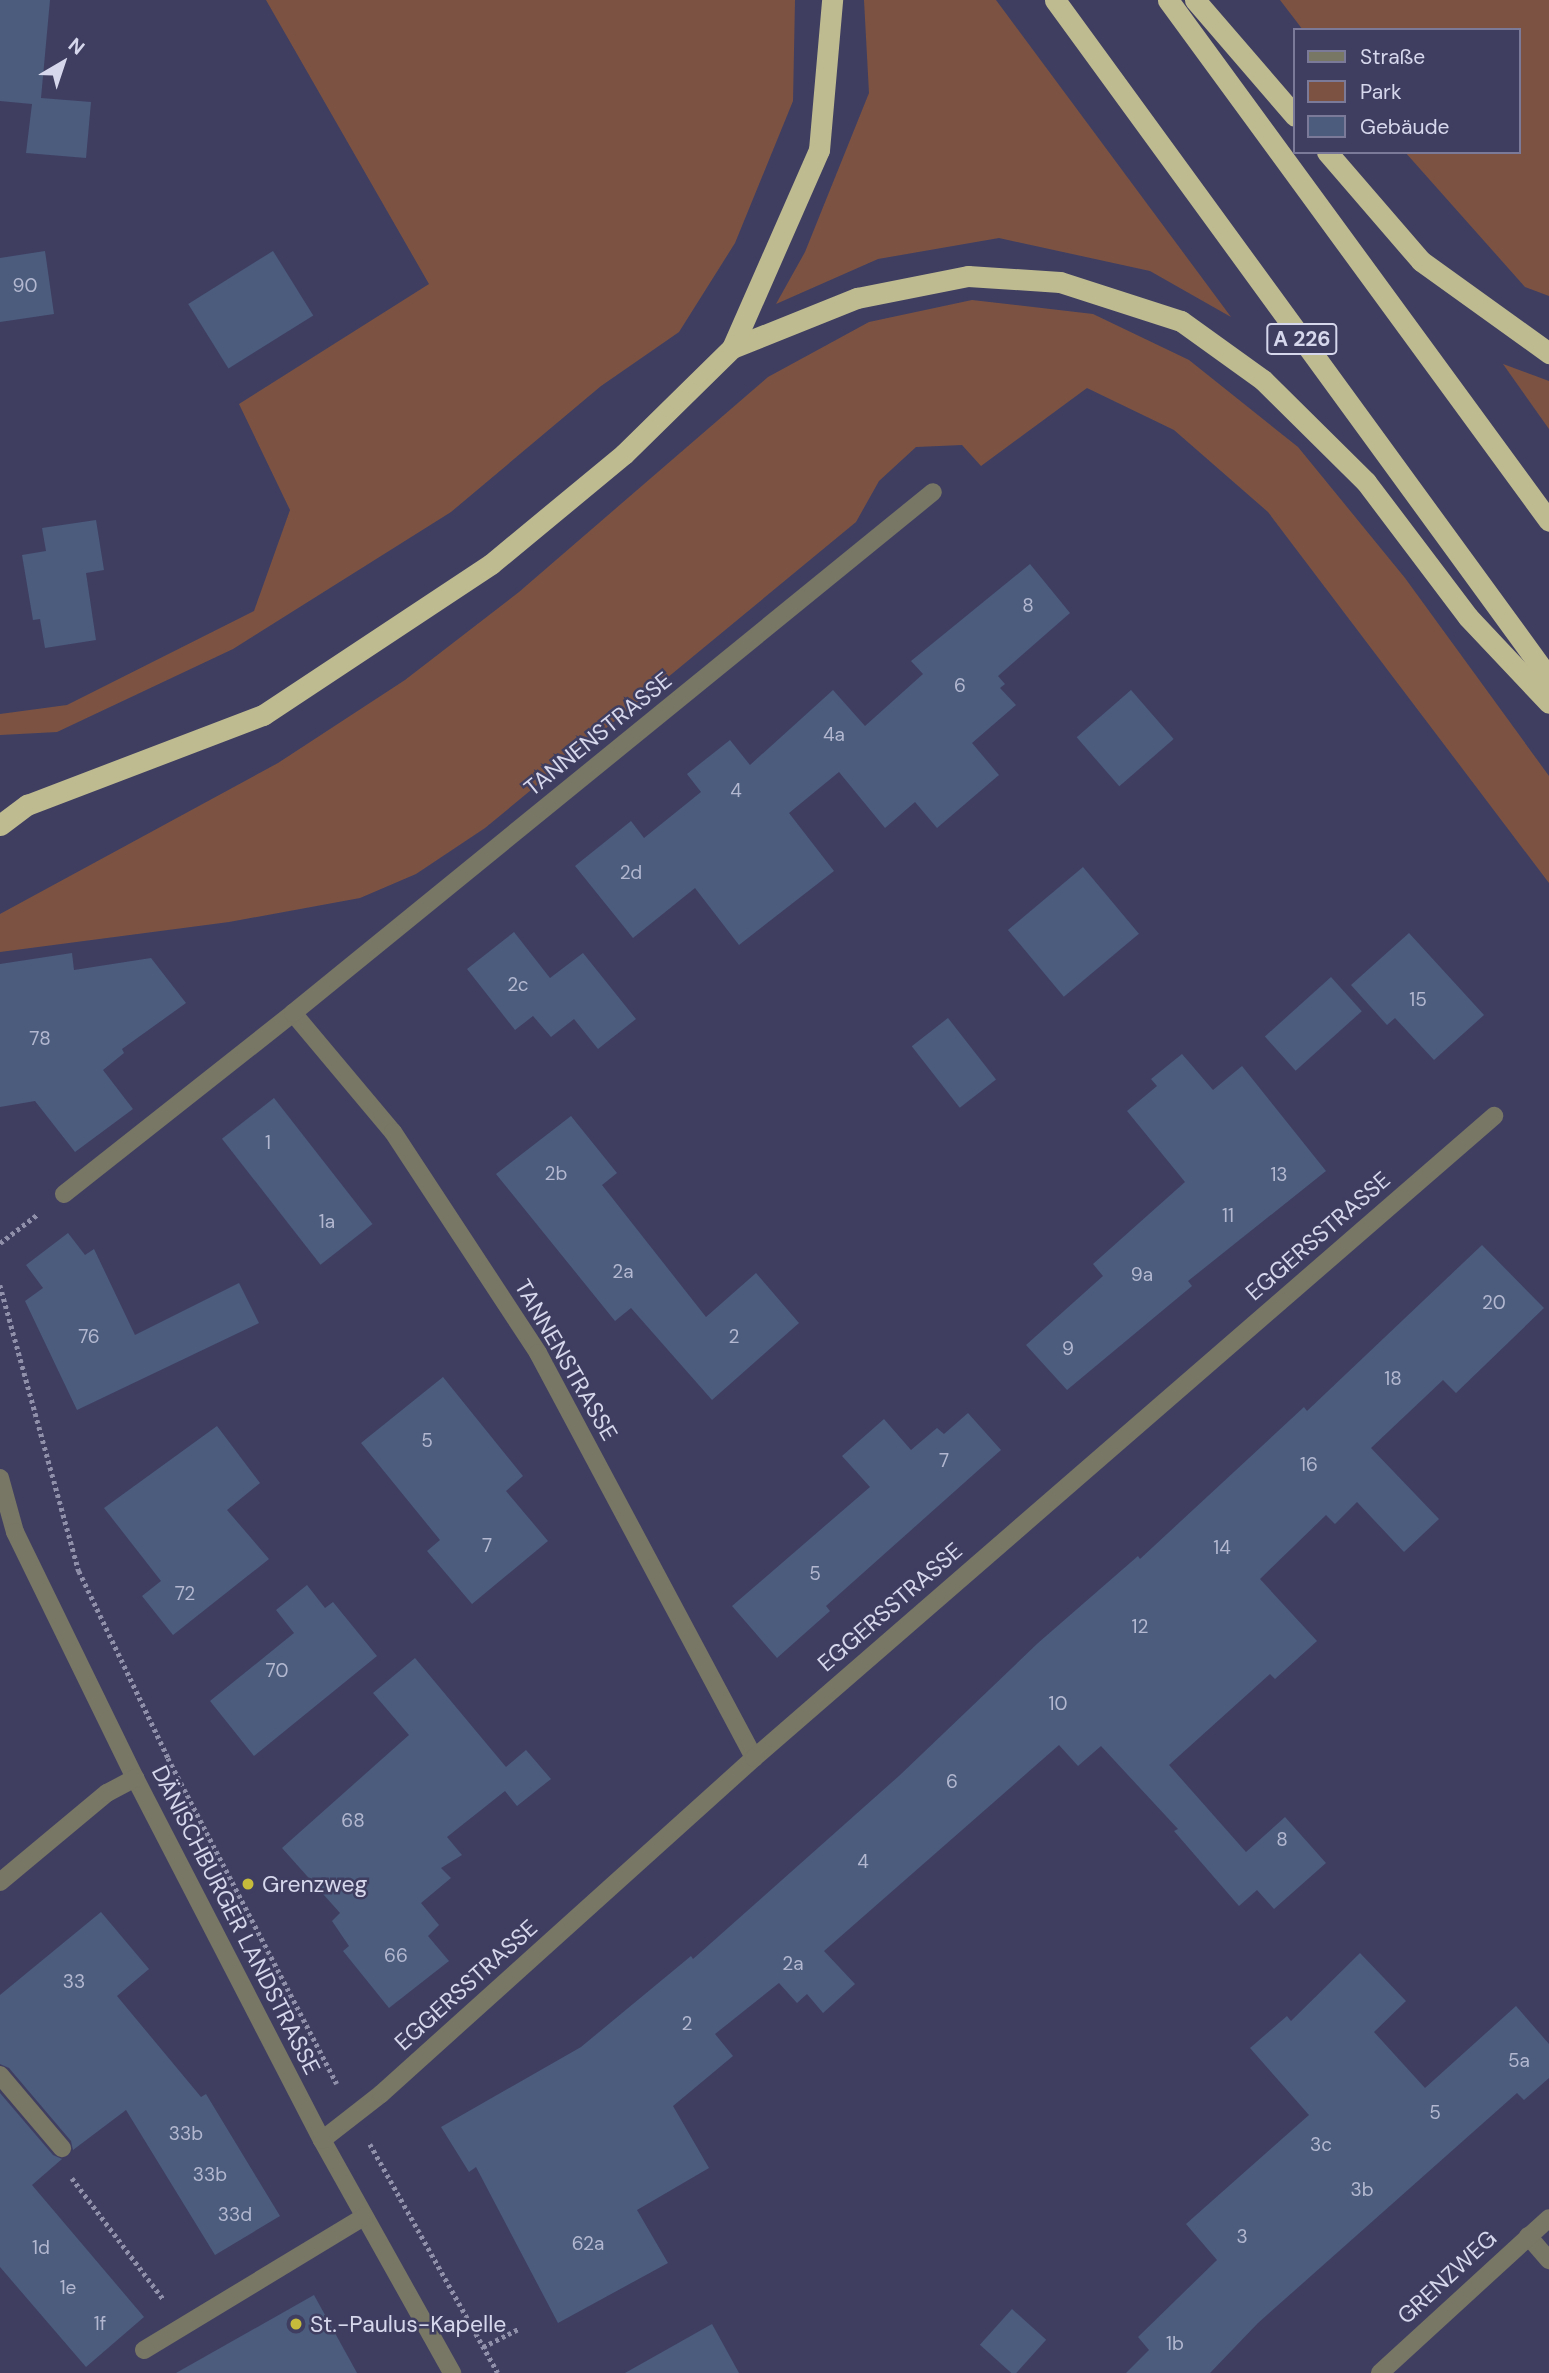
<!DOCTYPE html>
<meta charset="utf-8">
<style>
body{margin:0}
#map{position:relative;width:1549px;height:2373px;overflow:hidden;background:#3f3e61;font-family:"DM Sans",sans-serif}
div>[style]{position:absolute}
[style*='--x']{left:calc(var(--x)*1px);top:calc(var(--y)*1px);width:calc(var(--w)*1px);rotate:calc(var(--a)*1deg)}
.green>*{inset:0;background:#7c5342}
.building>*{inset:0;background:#4b5c7d;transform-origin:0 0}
.path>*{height:4.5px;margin-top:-2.25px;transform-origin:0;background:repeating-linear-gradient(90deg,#9090ab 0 3.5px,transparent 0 7px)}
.minor>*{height:18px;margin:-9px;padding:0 9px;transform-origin:9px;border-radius:9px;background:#787665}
.highway>*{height:21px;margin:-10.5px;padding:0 10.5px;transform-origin:10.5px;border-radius:10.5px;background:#bfbb90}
.dots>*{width:19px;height:19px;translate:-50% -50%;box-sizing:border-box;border:4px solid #3f3e61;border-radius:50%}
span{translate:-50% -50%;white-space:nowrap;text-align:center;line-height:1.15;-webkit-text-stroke:5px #3f3e61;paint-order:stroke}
.number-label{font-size:19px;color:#b3b8d0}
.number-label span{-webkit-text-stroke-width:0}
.shield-label span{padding:2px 5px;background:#3f3e61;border:2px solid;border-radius:5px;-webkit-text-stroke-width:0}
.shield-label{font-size:21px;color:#d6d7ec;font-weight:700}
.street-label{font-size:23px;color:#d6d7ec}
.poi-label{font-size:23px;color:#d6d7ec}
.left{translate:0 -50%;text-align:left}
.legend{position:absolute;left:1293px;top:28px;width:228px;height:126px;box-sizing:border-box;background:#3f3e61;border:2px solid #7b7b99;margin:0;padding:9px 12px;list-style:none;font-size:21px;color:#d6d7ec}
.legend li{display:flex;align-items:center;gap:14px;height:35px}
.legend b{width:35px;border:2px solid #7b7b99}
.north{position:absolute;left:28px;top:28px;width:70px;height:70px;-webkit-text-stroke:5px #3f3e61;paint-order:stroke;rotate:39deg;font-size:19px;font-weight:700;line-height:28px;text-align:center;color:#d6d7ec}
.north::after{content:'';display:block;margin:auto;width:24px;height:32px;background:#d6d7ec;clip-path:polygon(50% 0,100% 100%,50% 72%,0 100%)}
</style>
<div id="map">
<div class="green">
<i style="clip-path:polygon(266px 0,795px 0,793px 101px,735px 243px,679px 332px,601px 386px,451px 512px,233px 649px,57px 732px,0 735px,0 714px,67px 705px,254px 611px,290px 510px,239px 404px,429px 284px)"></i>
<i style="clip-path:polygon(864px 0,996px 0,1231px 317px,1150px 271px,999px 238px,878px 259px,776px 304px,805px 252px,869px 93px)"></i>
<i style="clip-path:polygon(1280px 0,1549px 0,1549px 296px,1525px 287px,1405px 152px,1519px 152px,1519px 30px,1303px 30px)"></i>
<i style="clip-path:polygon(972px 300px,1093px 314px,1189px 360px,1298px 447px,1405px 578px,1549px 776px,1549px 883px,1268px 512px,1174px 430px,1087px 388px,981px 466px,962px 445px,916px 447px,879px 481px,856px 522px,485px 828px,416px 874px,360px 898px,229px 922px,0 952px,0 914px,278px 763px,405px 680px,519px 592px,768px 377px,869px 322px)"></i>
<i style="clip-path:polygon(1503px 364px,1549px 381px,1549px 429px)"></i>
</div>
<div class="building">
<i style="clip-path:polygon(0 0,50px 0,41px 98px,91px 102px,86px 158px,26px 153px,32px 104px,0 101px)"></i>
<i style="clip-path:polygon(45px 251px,54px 314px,0 322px,0 258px)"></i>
<i style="left:273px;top:251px;width:76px;height:100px;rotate:58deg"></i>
<i style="clip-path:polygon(96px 520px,104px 570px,86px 573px,96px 640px,45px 648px,40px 619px,33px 620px,22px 555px,46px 551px,42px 528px)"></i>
<i style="clip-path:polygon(1030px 564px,1070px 613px,998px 676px,1005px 684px,1000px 688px,1016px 705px,972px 743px,999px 775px,937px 828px,915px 802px,885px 828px,839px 772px,789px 813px,834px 871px,739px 945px,695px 888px,633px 938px,575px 866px,631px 821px,644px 838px,701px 792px,687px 774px,730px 740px,750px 765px,833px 690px,865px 726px,923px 674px,911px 661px)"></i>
<i style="left:1131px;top:690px;width:65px;height:72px;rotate:49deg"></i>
<i style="left:1083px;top:867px;width:87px;height:98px;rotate:50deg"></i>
<i style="clip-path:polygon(514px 932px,550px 978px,583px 953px,636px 1019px,598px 1049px,574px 1019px,551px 1037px,533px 1016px,515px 1030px,467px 969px)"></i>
<i style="clip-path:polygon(1409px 933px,1484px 1015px,1434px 1060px,1395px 1018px,1387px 1025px,1351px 985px)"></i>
<i style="clip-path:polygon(72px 953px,74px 970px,151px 958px,186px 1003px,122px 1049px,124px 1053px,103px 1070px,133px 1109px,75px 1152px,35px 1101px,0 1107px,0 964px)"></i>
<i style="left:1331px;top:977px;width:46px;height:89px;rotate:48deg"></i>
<i style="left:948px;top:1018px;width:78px;height:46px;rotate:52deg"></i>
<i style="clip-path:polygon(1182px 1054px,1213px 1090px,1242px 1066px,1326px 1171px,1188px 1281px,1192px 1286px,1067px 1390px,1026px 1345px,1103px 1276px,1093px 1264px,1185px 1182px,1127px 1111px,1157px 1086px,1151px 1079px)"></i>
<i style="left:274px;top:1098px;width:160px;height:66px;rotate:52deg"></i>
<i style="clip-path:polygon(571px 1116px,617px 1173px,602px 1185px,706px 1317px,756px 1273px,799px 1323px,712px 1400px,631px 1308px,615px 1321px,496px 1174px)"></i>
<i style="clip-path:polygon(68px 1233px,85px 1255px,94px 1249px,135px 1335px,239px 1283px,259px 1323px,77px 1410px,25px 1301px,43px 1288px,26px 1265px)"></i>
<i style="clip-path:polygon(1482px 1245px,1544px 1308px,1456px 1393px,1443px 1380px,1371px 1448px,1439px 1519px,1404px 1552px,1357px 1502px,1335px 1524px,1326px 1515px,1260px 1579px,1317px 1641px,1275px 1679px,1270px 1674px,1169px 1765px,1246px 1852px,1285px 1817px,1326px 1863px,1274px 1909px,1257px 1890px,1239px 1906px,1174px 1831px,1178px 1829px,1101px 1746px,1078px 1766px,1059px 1745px,824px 1951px,855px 1984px,823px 2013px,807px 1994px,797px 2003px,779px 1983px,715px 2034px,733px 2056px,673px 2106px,709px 2168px,637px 2210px,668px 2263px,558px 2323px,476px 2167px,469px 2172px,441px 2127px,581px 2047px,691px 1956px,693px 1959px,900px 1775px,1038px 1643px,1138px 1556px,1140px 1559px,1304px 1407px,1307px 1411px)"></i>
<i style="clip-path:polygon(443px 1377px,523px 1476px,506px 1491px,548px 1541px,472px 1604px,427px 1551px,440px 1540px,361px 1443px)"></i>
<i style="clip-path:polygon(968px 1413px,1001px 1450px,826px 1606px,830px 1611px,777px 1658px,732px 1606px,870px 1487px,842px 1456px,884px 1419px,911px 1450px,937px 1428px,944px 1434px)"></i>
<i style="clip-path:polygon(217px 1426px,260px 1483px,227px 1510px,269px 1559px,173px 1635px,142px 1596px,161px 1581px,104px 1508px)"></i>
<i style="clip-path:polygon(307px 1585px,325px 1608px,333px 1602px,377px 1656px,254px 1756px,210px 1701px,294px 1633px,276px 1610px)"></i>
<i style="clip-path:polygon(415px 1658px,506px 1767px,526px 1750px,551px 1779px,517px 1806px,505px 1791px,447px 1837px,462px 1855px,441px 1868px,451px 1878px,421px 1903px,439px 1925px,428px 1936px,449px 1961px,389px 2008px,343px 1951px,349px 1946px,332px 1921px,340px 1913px,282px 1848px,409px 1735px,373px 1693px)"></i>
<i style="clip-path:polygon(101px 1912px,149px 1969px,117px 1996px,201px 2097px,206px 2094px,280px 2216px,215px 2255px,126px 2110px,73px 2150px,71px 2141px,9px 2068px,0 2064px,0 1995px)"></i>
<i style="clip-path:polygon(1360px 1953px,1406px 2001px,1374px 2032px,1425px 2088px,1516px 2006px,1549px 2044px,1549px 2078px,1524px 2100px,1517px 2093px,1258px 2323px,1210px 2373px,1126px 2373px,1149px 2350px,1138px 2337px,1217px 2260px,1186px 2224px,1309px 2115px,1250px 2048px,1287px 2016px,1291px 2021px)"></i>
<i style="clip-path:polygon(0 2093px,53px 2155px,62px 2159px,32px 2185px,144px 2317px,86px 2367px,0 2267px)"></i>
<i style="clip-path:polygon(314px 2295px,357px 2373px,176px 2373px)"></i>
<i style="left:1012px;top:2309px;width:46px;height:48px;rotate:42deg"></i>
<i style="clip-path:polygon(712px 2324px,739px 2373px,625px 2373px)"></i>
</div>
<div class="path">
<i style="--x:0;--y:1243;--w:48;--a:-37.3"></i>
<i style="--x:0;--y:1285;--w:297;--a:74.6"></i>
<i style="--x:79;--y:1571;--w:207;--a:64.5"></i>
<i style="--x:168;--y:1758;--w:367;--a:62.6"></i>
<i style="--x:370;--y:2144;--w:262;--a:60.8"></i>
<i style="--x:72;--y:2178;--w:153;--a:53"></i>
<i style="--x:483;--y:2347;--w:39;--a:-27"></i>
</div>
<div class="minor">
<i style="--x:293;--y:1013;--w:155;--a:50"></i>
<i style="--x:393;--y:1132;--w:264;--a:56.7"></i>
<i style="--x:538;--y:1353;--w:459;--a:61.9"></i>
<i style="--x:64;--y:1194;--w:292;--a:-38.3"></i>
<i style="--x:293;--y:1013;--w:825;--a:-39.15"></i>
<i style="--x:0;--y:1478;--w:56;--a:74.5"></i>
<i style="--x:15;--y:1532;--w:274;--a:64"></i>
<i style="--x:135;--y:1778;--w:407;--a:62.7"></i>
<i style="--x:322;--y:2140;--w:267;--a:60.8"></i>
<i style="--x:0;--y:1882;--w:139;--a:-39.8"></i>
<i style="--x:107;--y:1793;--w:32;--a:-28"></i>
<i style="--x:0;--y:2075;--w:96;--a:49.7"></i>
<i style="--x:322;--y:2140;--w:75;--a:-37.9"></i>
<i style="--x:381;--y:2094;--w:502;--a:-42.01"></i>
<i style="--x:754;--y:1758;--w:980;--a:-40.94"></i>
<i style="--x:1528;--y:2236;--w:32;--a:49"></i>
<i style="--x:144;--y:2350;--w:257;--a:-31.2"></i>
<i style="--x:1380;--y:2373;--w:229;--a:-42.5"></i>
</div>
<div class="highway">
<i style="--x:1055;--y:0;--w:839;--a:53.92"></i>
<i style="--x:1168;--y:0;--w:645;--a:53.82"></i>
<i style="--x:1195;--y:0;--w:153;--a:49.2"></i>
<i style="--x:1327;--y:152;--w:144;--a:49.2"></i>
<i style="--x:1421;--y:261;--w:158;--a:35.7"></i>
<i style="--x:732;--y:348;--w:135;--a:-21.8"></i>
<i style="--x:857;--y:298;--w:113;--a:-11.2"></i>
<i style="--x:968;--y:276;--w:92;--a:3.7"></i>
<i style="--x:1060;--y:282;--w:127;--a:17.9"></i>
<i style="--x:1181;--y:321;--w:101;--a:35.7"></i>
<i style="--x:1263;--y:380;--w:145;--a:44.7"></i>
<i style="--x:1366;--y:482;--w:169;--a:52.9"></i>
<i style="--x:1468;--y:617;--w:118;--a:46.7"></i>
<i style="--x:0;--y:825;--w:34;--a:-37"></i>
<i style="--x:27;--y:805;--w:253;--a:-20.9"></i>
<i style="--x:263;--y:715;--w:273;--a:-33.5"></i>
<i style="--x:491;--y:564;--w:173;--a:-39.6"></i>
<i style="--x:624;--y:454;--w:151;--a:-44.5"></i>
<i style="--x:732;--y:348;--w:216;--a:-66.3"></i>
<i style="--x:819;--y:150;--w:151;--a:-85"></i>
</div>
<div class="dots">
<i style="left:248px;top:1884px;background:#c7bb3b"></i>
<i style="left:296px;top:2324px;background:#c7bb3b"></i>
</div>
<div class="number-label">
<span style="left:25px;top:286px">90</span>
<span style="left:1028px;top:606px">8</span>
<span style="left:960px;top:686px">6</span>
<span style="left:834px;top:735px">4a</span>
<span style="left:736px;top:791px">4</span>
<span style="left:631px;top:873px">2d</span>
<span style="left:518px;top:985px">2c</span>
<span style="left:1418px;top:1000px">15</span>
<span style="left:40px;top:1039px">78</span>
<span style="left:268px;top:1143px">1</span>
<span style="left:556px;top:1174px">2b</span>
<span style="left:1279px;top:1175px">13</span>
<span style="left:1228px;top:1216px">11</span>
<span style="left:327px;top:1222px">1a</span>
<span style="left:623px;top:1272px">2a</span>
<span style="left:1142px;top:1275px">9a</span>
<span style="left:1494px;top:1303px">20</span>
<span style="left:89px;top:1337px">76</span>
<span style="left:734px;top:1337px">2</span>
<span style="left:1068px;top:1349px">9</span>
<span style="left:1393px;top:1379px">18</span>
<span style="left:427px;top:1441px">5</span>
<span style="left:944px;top:1461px">7</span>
<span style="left:1309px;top:1465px">16</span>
<span style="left:487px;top:1546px">7</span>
<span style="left:1222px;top:1548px">14</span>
<span style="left:815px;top:1574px">5</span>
<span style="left:185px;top:1594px">72</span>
<span style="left:1140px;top:1627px">12</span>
<span style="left:277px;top:1671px">70</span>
<span style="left:1058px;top:1704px">10</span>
<span style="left:952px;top:1782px">6</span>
<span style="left:353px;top:1821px">68</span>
<span style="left:1282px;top:1840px">8</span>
<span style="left:863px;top:1862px">4</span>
<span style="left:396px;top:1956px">66</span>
<span style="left:793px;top:1964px">2a</span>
<span style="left:74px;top:1982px">33</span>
<span style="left:687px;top:2024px">2</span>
<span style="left:1519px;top:2061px">5a</span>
<span style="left:1435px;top:2113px">5</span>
<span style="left:186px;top:2134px">33b</span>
<span style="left:1321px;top:2145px">3c</span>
<span style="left:210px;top:2175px">33b</span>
<span style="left:1362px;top:2190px">3b</span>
<span style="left:235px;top:2215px">33d</span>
<span style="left:1242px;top:2237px">3</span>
<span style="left:588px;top:2244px">62a</span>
<span style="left:41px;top:2248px">1d</span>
<span style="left:68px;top:2288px">1e</span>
<span style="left:100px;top:2324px">1f</span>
<span style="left:1175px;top:2344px">1b</span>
</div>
<div class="shield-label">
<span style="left:1302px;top:339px">A 226</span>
</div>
<div class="street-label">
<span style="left:598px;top:734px;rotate:-39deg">TANNENSTRASSE</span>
<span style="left:1318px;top:1236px;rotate:-41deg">EGGERSSTRASSE</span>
<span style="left:566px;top:1360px;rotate:60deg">TANNENSTRASSE</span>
<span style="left:890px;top:1607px;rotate:-41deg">EGGERSSTRASSE</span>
<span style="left:236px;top:1920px;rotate:63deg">DÄNISCHBURGER LANDSTRASSE</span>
<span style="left:466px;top:1985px;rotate:-42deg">EGGERSSTRASSE</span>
<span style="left:1447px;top:2277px;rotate:-43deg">GRENZWEG</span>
</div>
<div class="poi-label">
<span class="left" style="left:262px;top:1884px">Grenzweg</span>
<span class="left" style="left:310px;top:2324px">St.-Paulus-Kapelle</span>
</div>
<ul class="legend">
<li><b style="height:9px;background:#787665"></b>Straße</li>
<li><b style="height:19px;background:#7c5342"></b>Park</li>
<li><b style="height:19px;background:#4b5c7d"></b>Gebäude</li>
</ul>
<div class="north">N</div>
</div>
